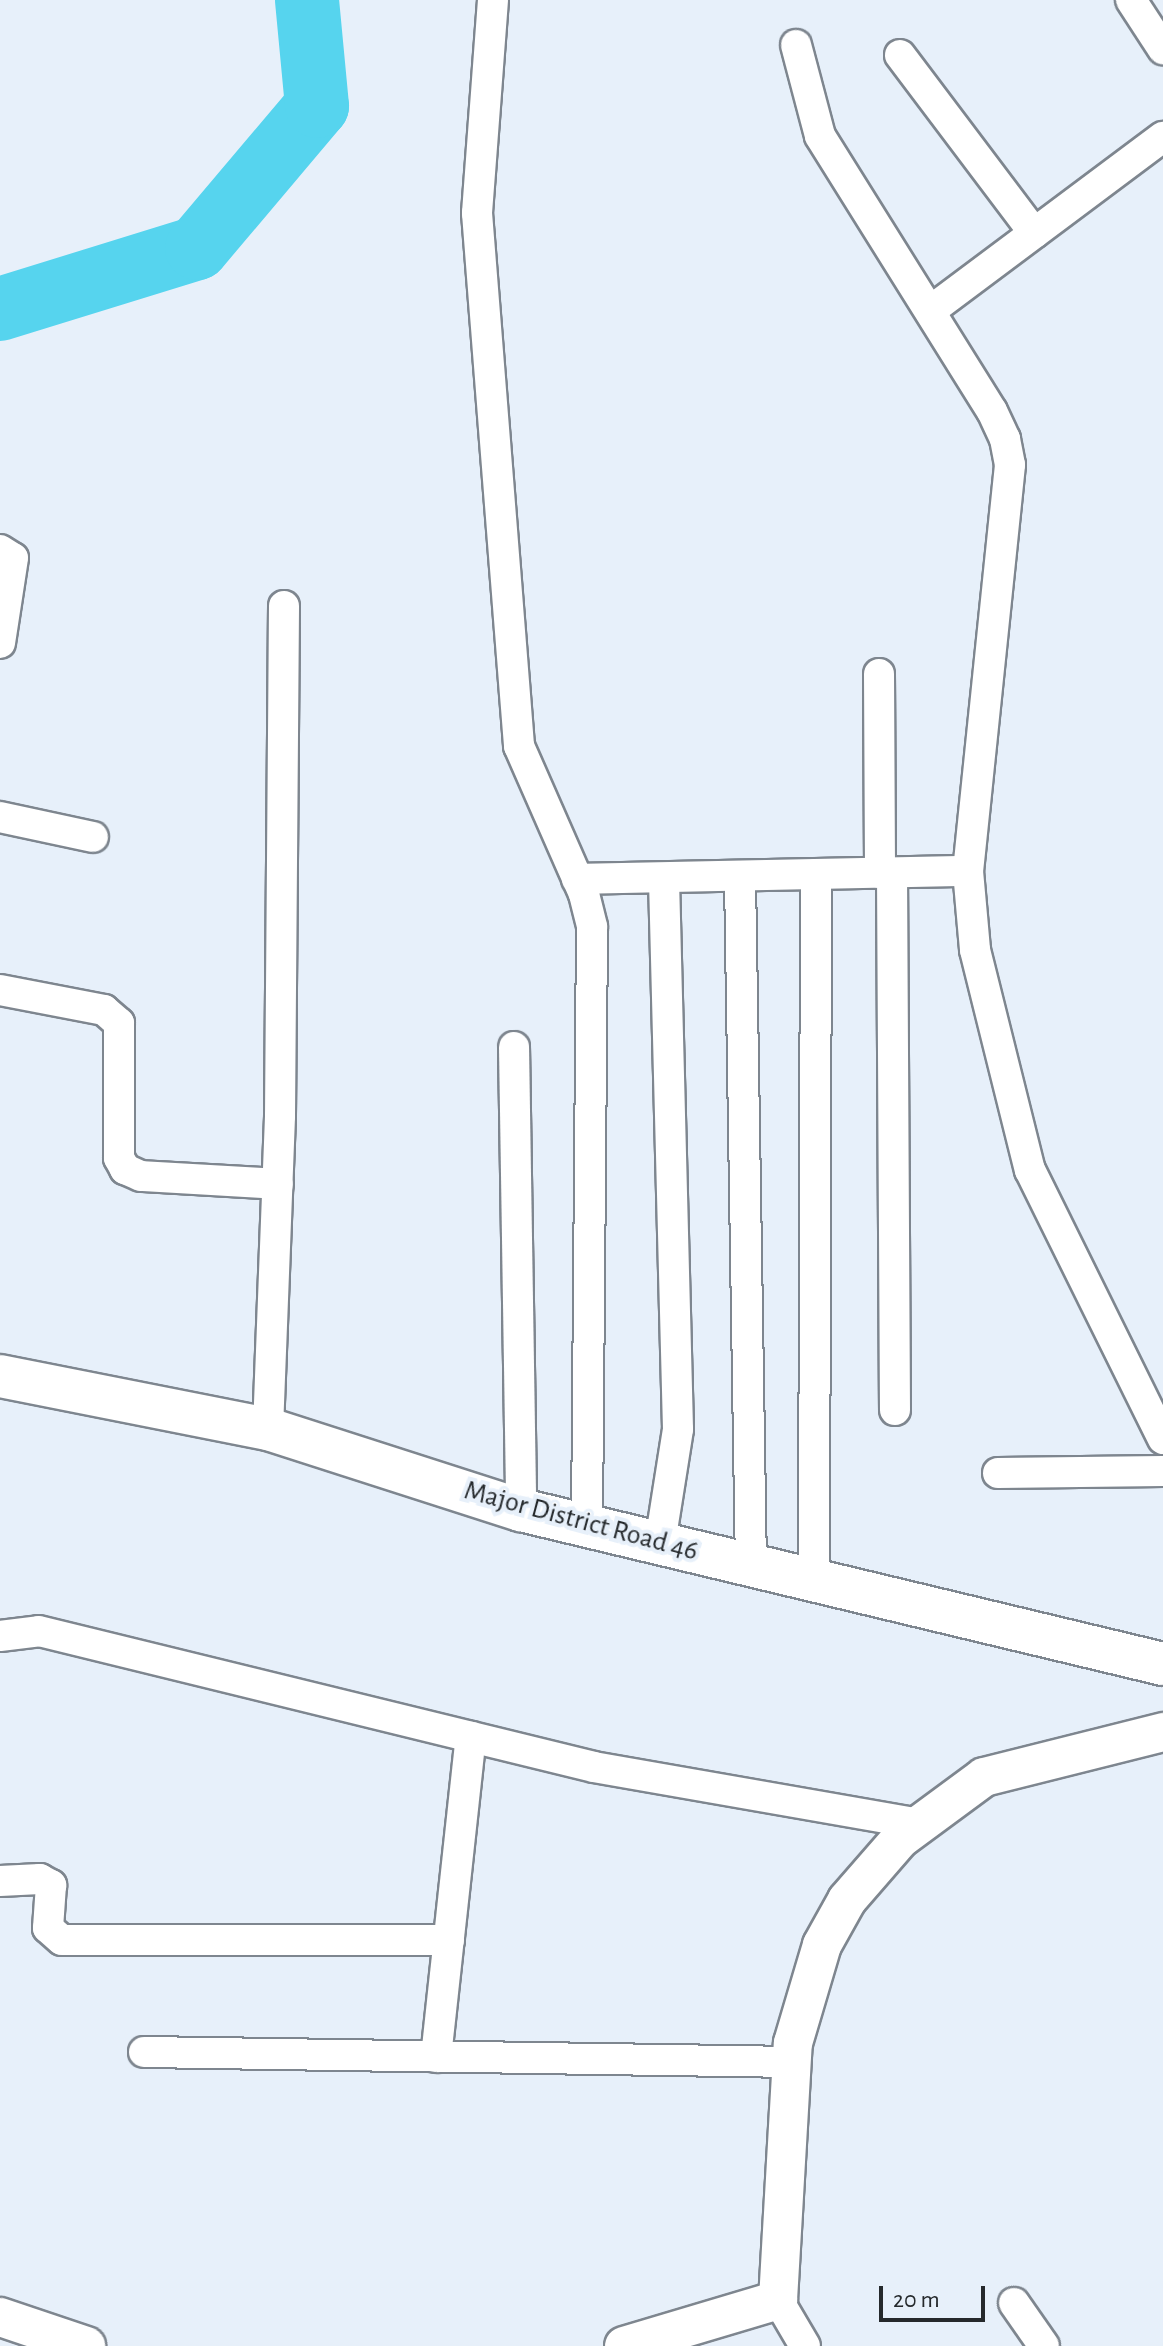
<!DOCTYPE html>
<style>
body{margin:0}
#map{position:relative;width:1163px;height:2346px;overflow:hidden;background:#e7f0fa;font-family:"Alegreya Sans",sans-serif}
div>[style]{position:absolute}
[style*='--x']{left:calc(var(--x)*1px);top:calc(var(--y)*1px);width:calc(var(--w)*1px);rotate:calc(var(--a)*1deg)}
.river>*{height:64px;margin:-32px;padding:0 32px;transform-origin:32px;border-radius:32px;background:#56d4ee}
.roads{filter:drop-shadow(2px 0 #7e868f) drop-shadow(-2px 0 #7e868f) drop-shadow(0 2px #7e868f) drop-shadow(0 -2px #7e868f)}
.minor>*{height:30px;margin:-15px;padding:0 15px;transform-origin:15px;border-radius:15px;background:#fff}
.tertiary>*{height:38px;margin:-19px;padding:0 19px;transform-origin:19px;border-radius:19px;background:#fff}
.secondary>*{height:42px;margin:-21px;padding:0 21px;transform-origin:21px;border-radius:21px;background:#fff}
span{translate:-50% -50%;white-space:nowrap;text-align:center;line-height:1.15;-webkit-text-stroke:8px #e7f0fa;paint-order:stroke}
.street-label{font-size:28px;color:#25292c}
.scale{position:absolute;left:879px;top:2286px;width:106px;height:36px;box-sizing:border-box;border:4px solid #25292c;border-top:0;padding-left:10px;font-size:24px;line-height:28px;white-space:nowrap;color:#25292c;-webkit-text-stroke:6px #e7f0fa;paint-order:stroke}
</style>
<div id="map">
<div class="river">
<i style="--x:0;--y:309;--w:206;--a:-17.2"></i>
<i style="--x:197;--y:248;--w:186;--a:-49.8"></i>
<i style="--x:317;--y:106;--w:106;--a:-95.4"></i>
</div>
<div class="roads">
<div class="minor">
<i style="--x:493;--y:0;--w:214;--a:94.3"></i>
<i style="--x:477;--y:213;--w:535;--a:85.49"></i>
<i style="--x:519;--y:746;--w:162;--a:66.3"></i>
<i style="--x:584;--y:894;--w:34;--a:76"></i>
<i style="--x:592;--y:927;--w:599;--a:90.48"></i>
<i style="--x:1131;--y:0;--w:59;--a:56.9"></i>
<i style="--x:796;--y:45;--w:94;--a:75.2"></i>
<i style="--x:820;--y:136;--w:324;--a:58"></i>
<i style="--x:992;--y:411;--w:31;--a:65"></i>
<i style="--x:1005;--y:439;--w:26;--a:79"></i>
<i style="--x:1010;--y:465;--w:408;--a:95.9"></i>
<i style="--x:968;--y:871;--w:79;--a:84.9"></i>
<i style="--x:975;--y:950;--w:227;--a:76"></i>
<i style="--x:1030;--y:1170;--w:300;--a:63.7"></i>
<i style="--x:900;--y:55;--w:223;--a:53"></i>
<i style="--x:930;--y:311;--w:291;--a:-36.8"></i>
<i style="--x:0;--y:550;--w:15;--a:32"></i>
<i style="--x:13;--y:558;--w:86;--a:98.7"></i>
<i style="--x:879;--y:674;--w:199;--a:89.7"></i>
<i style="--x:0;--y:817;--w:95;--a:12.1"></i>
<i style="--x:892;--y:873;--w:537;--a:89.68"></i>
<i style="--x:740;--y:876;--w:689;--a:89.09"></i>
<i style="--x:577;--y:879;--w:391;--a:-1.2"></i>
<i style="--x:0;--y:990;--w:106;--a:10.9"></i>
<i style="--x:104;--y:1010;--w:20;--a:41"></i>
<i style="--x:119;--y:1023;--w:135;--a:90"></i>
<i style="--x:119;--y:1158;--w:13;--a:61"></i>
<i style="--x:125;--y:1169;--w:17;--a:24"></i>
<i style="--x:141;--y:1176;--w:137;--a:3.3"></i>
<i style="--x:514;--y:1047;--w:463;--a:89.1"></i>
<i style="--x:268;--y:1429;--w:313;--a:-87.8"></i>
<i style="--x:280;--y:1116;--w:510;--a:-89.55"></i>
<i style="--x:998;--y:1473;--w:165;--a:-0.7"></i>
<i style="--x:660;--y:1543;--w:115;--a:-81"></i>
<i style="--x:678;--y:1429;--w:551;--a:-91.46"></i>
<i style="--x:814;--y:1580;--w:706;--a:-89.84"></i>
<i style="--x:0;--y:1636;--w:39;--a:-7"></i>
<i style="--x:39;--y:1631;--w:571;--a:13.77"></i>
<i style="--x:594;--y:1767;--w:332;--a:9.9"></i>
<i style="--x:0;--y:1881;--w:40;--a:-2.9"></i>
<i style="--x:40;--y:1879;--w:13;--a:29"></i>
<i style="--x:51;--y:1885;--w:43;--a:94"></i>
<i style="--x:48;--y:1928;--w:18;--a:41"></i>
<i style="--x:62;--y:1940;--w:387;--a:0"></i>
<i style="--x:144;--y:2052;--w:648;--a:0.88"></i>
<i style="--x:436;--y:2057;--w:322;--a:-83.8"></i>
<i style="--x:778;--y:2300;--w:53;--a:59.6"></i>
<i style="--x:1014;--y:2303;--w:52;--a:55.1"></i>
</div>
<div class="tertiary">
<i style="--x:0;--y:2317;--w:91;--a:18.6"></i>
<i style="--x:624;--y:2346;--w:161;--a:-16.6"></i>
<i style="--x:778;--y:2300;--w:257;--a:-86.7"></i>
<i style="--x:793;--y:2043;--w:102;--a:-73.5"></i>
<i style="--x:822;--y:1945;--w:51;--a:-60.9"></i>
<i style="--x:847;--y:1900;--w:81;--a:-49"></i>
<i style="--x:900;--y:1839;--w:104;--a:-36.4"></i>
<i style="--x:984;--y:1777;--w:185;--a:-14.1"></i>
</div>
<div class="secondary">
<i style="--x:0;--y:1376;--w:273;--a:11.2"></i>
<i style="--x:268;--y:1429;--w:266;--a:17.8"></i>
<i style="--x:521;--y:1510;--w:660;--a:13.49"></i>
</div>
</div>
<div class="street-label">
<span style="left:581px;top:1521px;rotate:15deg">Major District Road 46</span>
</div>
<div class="scale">20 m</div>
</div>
